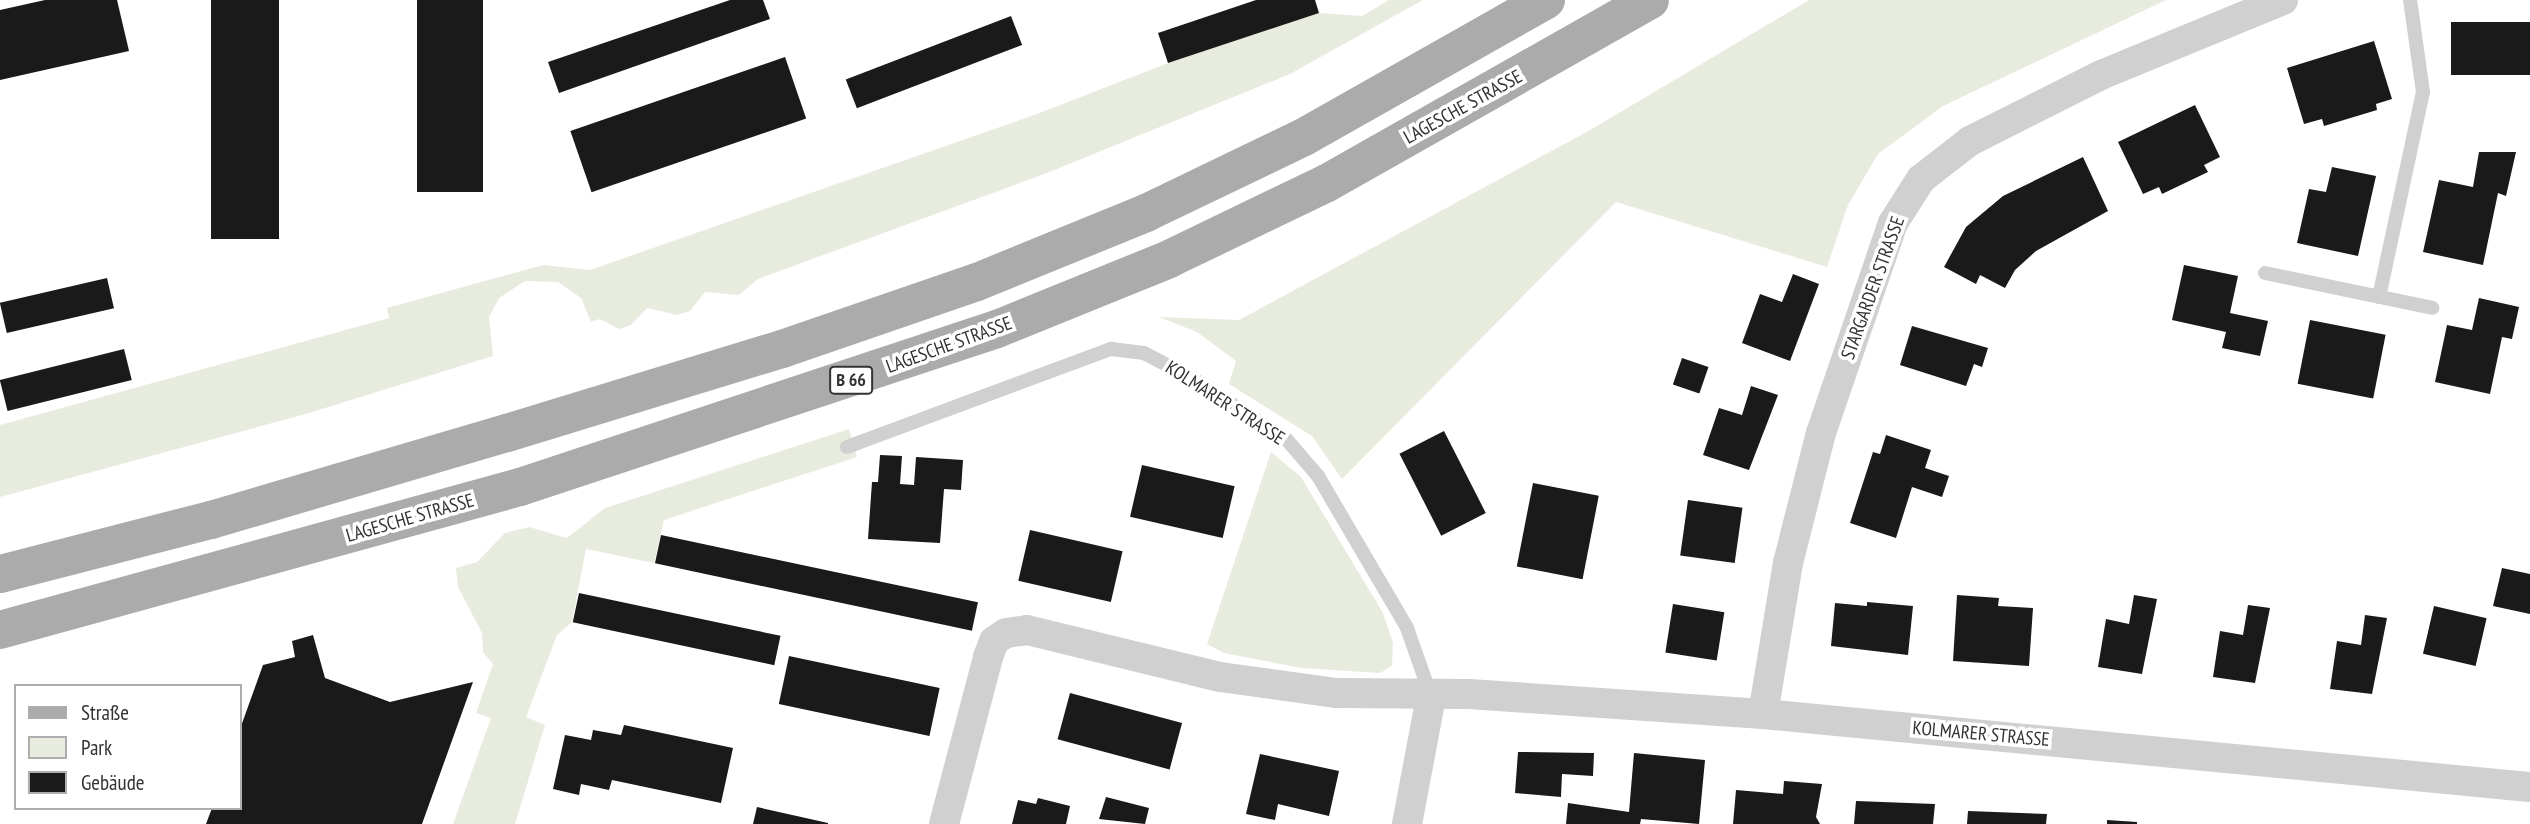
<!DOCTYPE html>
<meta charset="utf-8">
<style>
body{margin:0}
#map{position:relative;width:2530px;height:824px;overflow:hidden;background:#fff;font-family:"PT Sans Narrow",sans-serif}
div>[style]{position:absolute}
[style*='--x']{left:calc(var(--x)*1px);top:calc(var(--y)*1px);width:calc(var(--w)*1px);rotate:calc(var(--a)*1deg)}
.green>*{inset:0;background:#e7ecdf}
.building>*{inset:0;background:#1a1a1a;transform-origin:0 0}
.service>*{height:14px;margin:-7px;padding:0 7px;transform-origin:7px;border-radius:7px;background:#d0d0d0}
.minor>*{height:30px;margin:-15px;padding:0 15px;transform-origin:15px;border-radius:15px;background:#d0d0d0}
.primary>*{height:38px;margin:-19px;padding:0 19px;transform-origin:19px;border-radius:19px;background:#ababab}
span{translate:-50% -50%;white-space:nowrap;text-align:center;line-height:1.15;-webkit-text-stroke:7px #fff;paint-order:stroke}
.shield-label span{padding:2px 5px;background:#fff;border:2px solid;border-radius:5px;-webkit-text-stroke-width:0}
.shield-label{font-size:18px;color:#333;font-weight:700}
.street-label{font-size:19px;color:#333}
.legend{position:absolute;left:14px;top:684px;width:228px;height:126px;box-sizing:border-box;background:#fff;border:2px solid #adadad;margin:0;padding:9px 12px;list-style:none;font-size:21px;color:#333}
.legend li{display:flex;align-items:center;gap:14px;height:35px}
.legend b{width:35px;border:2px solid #adadad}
</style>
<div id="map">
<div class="green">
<i style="clip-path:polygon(1389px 0,1423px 0,1290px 74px,1047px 173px,758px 279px,739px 295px,705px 292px,690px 311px,677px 315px,647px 308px,631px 325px,619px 329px,600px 319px,591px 322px,581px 298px,558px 282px,525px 281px,499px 298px,489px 317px,493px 356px,309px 413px,0 497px,0 425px,389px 318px,387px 308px,543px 265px,590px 270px,1037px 114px,1168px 63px,1319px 13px,1362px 16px)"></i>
<i style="clip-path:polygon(1809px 0,2166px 0,1943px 106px,1878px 154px,1848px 205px,1827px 267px,1616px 202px,1342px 479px,1312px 436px,1229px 384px,1236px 361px,1197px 332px,1159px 317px,1239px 320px,1592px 129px)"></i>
<i style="clip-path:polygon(849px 429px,857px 457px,664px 520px,654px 563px,586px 549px,572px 622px,557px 635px,526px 717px,545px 725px,515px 824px,453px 824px,491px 718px,476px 713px,493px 664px,483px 652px,482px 633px,458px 587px,456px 568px,477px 562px,505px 533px,529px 527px,567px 538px,605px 508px)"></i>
<i style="clip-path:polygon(1271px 452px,1301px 477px,1383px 613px,1393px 643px,1392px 666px,1380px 673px,1301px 668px,1224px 653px,1207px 644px)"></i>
</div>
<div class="building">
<i style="clip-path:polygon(45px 0,117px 0,129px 51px,0 80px,0 10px)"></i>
<i style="left:211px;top:0;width:68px;height:239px"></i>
<i style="left:417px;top:0;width:66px;height:192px"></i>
<i style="clip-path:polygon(730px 0,763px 0,770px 19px,559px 93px,548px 62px)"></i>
<i style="clip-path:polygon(1256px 0,1315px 0,1319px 13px,1168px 63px,1158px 33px)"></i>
<i style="left:1011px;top:16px;width:31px;height:177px;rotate:69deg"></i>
<i style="left:2530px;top:22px;width:53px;height:79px;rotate:90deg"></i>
<i style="clip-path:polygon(2374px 41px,2392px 99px,2376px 104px,2377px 110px,2324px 126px,2322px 119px,2304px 124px,2287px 68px)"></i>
<i style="left:785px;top:57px;width:65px;height:227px;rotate:71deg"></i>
<i style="clip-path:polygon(2195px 105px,2220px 157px,2204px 165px,2208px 172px,2162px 194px,2159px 187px,2143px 194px,2118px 142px)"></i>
<i style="clip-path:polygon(2479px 152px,2516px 152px,2506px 196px,2498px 193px,2483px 265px,2423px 252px,2439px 180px,2473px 187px)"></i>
<i style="clip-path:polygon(2083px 157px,2108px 211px,2036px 251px,2015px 270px,2005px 288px,1980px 275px,1976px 284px,1944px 267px,1966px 227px,2003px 196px)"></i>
<i style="clip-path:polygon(2332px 167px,2376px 176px,2358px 256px,2297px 243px,2309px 189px,2326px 192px)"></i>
<i style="clip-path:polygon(2184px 265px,2238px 276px,2230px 313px,2268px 321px,2260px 356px,2222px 348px,2226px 332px,2172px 320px)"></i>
<i style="clip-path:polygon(1793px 274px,1819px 284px,1790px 361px,1742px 343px,1760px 294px,1782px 302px)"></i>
<i style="left:107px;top:278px;width:31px;height:110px;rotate:77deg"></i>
<i style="clip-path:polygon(2479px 298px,2519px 307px,2512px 339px,2502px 337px,2490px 394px,2435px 382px,2447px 325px,2472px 330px)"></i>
<i style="left:2310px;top:320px;width:77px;height:65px;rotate:11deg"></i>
<i style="clip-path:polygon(1912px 326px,1988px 348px,1982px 367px,1974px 364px,1966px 386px,1900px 365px)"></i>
<i style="left:124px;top:349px;width:32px;height:128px;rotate:76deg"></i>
<i style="left:1682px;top:358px;width:28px;height:28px;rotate:19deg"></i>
<i style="clip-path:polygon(1751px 386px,1778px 395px,1749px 470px,1703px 455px,1719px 408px,1742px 415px)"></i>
<i style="left:1444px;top:431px;width:92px;height:50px;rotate:63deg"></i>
<i style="clip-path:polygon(1886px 435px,1931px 450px,1925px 468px,1949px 476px,1942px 497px,1912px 487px,1896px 538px,1850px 523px,1873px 452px,1880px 454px)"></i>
<i style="clip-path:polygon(880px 455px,902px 456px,900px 484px,914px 485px,916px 457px,963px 460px,961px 490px,944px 489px,940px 543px,868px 539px,872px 482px,878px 482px)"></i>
<i style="left:1142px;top:465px;width:95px;height:53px;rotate:13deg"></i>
<i style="left:1533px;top:483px;width:67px;height:85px;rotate:11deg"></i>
<i style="left:1688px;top:500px;width:55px;height:56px;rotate:8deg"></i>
<i style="left:1030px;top:530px;width:95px;height:52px;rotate:13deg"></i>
<i style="left:661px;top:535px;width:324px;height:29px;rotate:12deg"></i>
<i style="clip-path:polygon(2502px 568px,2530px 574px,2530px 614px,2493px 606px)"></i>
<i style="left:579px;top:593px;width:206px;height:30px;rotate:12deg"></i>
<i style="clip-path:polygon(1957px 595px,1999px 598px,1998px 606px,2033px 608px,2029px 666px,1953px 661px)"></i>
<i style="clip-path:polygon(2134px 595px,2157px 599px,2142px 674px,2098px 667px,2106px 619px,2129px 624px)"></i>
<i style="clip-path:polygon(1867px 602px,1913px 606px,1908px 655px,1831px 646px,1835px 603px,1867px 606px)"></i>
<i style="left:1673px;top:604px;width:52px;height:49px;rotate:9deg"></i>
<i style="clip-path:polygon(2248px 605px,2270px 608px,2255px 683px,2213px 677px,2220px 631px,2243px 635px)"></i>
<i style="left:2434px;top:606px;width:54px;height:49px;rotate:13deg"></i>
<i style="clip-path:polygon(2365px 615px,2387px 618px,2372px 694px,2330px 689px,2337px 641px,2361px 645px)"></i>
<i style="clip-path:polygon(313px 635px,325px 678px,390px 702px,473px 682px,422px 824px,206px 824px,212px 808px,240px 808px,240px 729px,263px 665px,295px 657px,292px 641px)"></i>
<i style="left:789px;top:656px;width:154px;height:49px;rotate:12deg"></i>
<i style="left:1070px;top:693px;width:116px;height:48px;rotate:15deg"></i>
<i style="clip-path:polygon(624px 725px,733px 748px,721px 803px,612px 780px,609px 790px,581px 784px,579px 795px,553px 789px,565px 735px,591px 740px,593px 730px,621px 735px)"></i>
<i style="clip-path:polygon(1518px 752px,1594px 753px,1593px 776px,1562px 774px,1561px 797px,1515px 793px)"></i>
<i style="clip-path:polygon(1634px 753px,1705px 760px,1699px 824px,1641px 819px,1640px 824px,1566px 824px,1568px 803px,1629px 812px)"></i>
<i style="clip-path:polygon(1260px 754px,1339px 771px,1329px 816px,1278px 804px,1275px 820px,1246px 814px)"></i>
<i style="clip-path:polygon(1784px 781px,1822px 784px,1816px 817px,1820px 824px,1733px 824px,1736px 790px,1783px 794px)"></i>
<i style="clip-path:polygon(1106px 797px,1149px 808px,1145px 824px,1099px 819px)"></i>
<i style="clip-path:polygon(1038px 798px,1070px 806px,1066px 824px,1012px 824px,1018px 800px,1036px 804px)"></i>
<i style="clip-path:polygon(1856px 801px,1935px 804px,1933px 824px,1854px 824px)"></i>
<i style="clip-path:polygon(757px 807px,828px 823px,828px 824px,753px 824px)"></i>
<i style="clip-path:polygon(1968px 811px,2047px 814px,2046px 824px,1967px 824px)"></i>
<i style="clip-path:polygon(2107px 820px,2137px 822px,2137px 824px,2107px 824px)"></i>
</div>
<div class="service">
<i style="--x:2265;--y:273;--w:171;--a:11.8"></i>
<i style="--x:2379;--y:297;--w:210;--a:-77.9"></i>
<i style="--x:2423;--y:92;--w:93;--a:-98"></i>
<i style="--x:847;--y:447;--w:282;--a:-20.4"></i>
<i style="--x:1111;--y:349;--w:33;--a:7"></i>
<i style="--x:1144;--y:353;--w:54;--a:27.5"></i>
<i style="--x:1192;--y:378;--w:113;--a:33.1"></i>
<i style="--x:1287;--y:440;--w:48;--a:49.3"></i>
<i style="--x:1318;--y:476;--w:176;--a:59.6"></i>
<i style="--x:1407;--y:628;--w:72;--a:70.6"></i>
</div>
<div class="minor">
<i style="--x:1763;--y:714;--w:153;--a:-80.6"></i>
<i style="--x:1788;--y:563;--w:134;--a:-75.8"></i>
<i style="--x:1821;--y:433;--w:222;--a:-71.1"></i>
<i style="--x:1893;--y:223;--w:52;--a:-57.5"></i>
<i style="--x:1921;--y:179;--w:62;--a:-37.8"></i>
<i style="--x:1970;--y:141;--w:147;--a:-26.7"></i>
<i style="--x:2101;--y:75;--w:197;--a:-22.4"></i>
<i style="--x:944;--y:824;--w:173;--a:-75.2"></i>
<i style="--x:988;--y:657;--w:17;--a:-69"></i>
<i style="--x:994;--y:641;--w:14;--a:-34"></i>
<i style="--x:1006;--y:633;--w:21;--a:-8"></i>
<i style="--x:1027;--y:630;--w:199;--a:13.7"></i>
<i style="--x:1220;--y:677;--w:118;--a:7.8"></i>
<i style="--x:1337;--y:693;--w:132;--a:0.4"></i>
<i style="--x:1469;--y:694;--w:295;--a:3.9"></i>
<i style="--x:1763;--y:714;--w:770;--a:5.44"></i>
<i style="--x:1407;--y:824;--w:129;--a:-79.3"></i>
</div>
<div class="primary">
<i style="--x:0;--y:574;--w:218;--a:-14.4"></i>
<i style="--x:211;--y:520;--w:309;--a:-16.4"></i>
<i style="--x:507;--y:433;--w:288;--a:-17"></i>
<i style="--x:782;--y:349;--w:206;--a:-19"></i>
<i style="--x:977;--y:282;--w:183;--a:-22.2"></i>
<i style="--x:1146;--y:213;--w:175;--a:-25.7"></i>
<i style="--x:1304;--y:137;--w:278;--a:-29.5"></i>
<i style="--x:0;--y:630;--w:539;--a:-15.38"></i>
<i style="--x:520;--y:487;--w:502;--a:-18.33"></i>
<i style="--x:997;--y:329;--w:186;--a:-22.1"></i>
<i style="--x:1169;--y:259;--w:175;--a:-25.7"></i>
<i style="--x:1327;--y:183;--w:371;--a:-29.5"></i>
</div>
<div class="shield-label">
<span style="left:851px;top:380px">B 66</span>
</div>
<div class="street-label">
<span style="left:1463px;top:107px;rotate:-29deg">LAGESCHE STRASSE</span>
<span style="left:1873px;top:288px;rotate:-70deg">STARGARDER STRASSE</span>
<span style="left:949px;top:345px;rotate:-20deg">LAGESCHE STRASSE</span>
<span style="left:1225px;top:403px;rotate:33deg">KOLMARER STRASSE</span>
<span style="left:410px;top:518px;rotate:-16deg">LAGESCHE STRASSE</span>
<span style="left:1981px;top:734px;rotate:5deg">KOLMARER STRASSE</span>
</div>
<ul class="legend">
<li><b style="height:9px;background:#ababab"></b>Straße</li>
<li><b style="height:19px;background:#e7ecdf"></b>Park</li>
<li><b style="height:19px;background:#1a1a1a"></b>Gebäude</li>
</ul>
</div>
